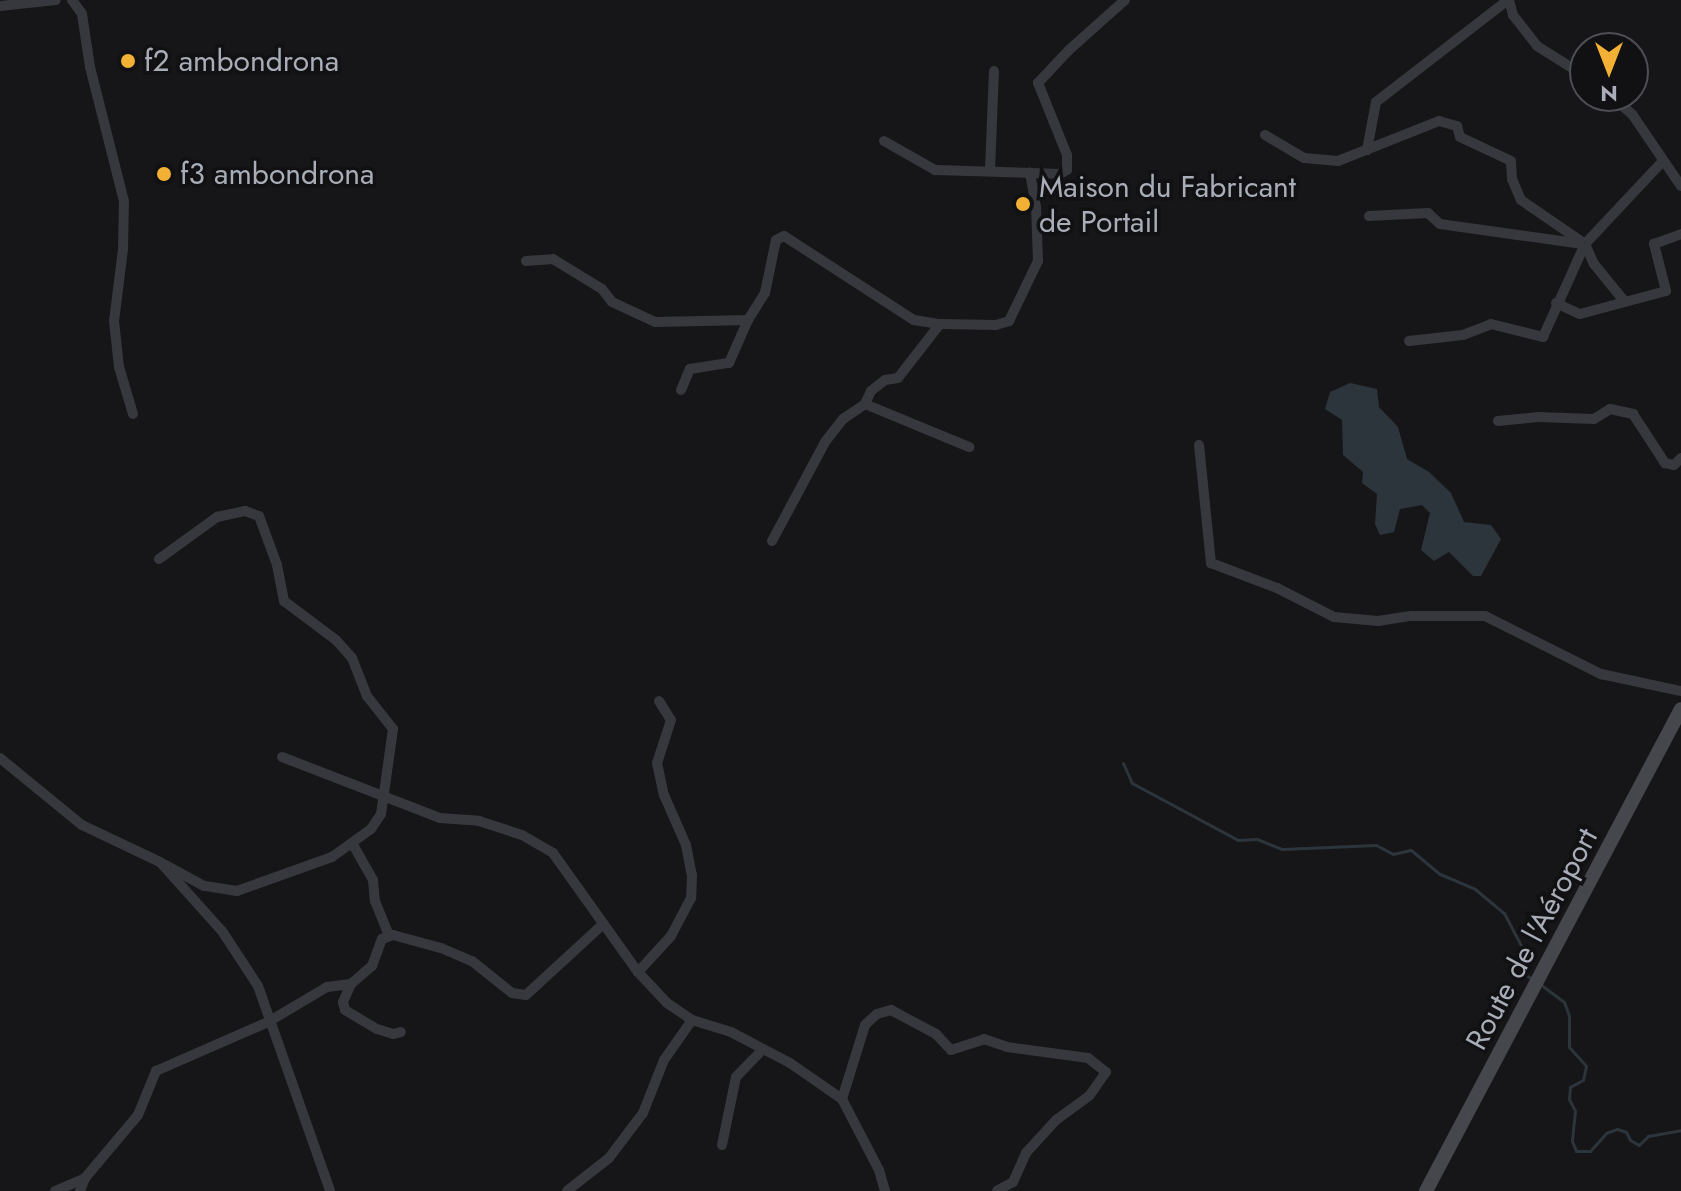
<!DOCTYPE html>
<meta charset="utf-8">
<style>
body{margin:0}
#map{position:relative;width:1681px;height:1191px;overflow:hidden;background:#161618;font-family:Jost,sans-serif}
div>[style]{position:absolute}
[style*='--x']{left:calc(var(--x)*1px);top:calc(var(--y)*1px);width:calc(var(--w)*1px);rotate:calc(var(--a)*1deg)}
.water>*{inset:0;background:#2c353c}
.stream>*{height:3px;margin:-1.5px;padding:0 1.5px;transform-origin:1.5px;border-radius:1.5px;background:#2c353c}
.minor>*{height:10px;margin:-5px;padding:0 5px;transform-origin:5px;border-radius:5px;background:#37383d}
.secondary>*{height:14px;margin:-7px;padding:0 7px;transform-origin:7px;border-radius:7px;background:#45474d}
.dots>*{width:22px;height:22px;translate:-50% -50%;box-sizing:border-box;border:4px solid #111113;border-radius:50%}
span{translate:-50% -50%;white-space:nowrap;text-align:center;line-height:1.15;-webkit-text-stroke:7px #111113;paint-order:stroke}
.poi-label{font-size:30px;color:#a8adb8}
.left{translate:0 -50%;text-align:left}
.street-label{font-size:30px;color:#a8adb8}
.north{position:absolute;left:1569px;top:32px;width:80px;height:80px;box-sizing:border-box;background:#111113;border:2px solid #4d4f55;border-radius:50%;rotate:180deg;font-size:22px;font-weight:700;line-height:32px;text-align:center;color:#a8adb8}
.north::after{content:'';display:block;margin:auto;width:28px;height:36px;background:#f2b134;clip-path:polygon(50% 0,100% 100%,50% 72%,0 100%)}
</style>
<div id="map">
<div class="water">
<i style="clip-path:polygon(1350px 383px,1377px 389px,1379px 407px,1398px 427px,1407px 459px,1429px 472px,1451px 493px,1464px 522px,1491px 525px,1501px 539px,1481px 576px,1473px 576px,1449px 552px,1434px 561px,1421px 550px,1430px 513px,1422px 505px,1400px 509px,1394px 532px,1380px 535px,1375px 524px,1377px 494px,1362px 483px,1363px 472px,1343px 455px,1342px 420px,1325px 409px,1330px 392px)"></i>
</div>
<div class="stream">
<i style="--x:1123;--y:763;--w:22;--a:66"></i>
<i style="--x:1132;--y:783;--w:120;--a:28.3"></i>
<i style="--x:1238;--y:840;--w:19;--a:-3"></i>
<i style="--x:1257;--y:839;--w:27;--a:22"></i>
<i style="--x:1282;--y:849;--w:94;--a:-2.4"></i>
<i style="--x:1376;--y:845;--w:19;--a:28"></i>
<i style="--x:1393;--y:854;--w:18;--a:-13"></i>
<i style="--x:1411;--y:850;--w:38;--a:40"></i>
<i style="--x:1440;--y:874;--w:38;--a:23"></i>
<i style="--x:1475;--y:889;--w:38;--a:40"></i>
<i style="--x:1504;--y:913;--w:50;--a:62.4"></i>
<i style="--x:1527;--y:957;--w:18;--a:93"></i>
<i style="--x:1526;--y:975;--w:9;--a:32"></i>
<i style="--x:1540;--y:984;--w:30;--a:37"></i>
<i style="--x:1564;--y:1002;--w:15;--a:70"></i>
<i style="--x:1569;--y:1016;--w:31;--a:90"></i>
<i style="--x:1569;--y:1047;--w:25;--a:48"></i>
<i style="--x:1586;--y:1066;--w:14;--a:102"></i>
<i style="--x:1583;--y:1080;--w:15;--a:152"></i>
<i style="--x:1570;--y:1087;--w:12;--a:95"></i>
<i style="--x:1569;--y:1099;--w:13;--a:63"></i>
<i style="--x:1575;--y:1111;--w:30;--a:96"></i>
<i style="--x:1572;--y:1141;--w:11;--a:68"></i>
<i style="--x:1576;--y:1151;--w:14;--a:0"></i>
<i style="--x:1590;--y:1151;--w:24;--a:-48"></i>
<i style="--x:1606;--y:1133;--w:12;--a:-20"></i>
<i style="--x:1617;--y:1129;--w:9;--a:18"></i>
<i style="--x:1626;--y:1132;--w:9;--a:63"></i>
<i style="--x:1630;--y:1140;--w:10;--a:29"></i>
<i style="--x:1639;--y:1145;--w:13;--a:-45"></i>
<i style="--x:1648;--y:1136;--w:34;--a:-10"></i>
</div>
<div class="minor">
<i style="--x:72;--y:0;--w:17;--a:54"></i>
<i style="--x:82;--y:14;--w:54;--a:81.4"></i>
<i style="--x:90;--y:67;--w:138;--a:75.8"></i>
<i style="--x:124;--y:201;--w:48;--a:91.2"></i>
<i style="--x:123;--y:249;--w:73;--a:97.1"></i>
<i style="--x:114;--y:321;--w:46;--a:83.8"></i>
<i style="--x:119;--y:367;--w:49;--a:73.4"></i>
<i style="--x:1509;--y:0;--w:16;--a:75"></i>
<i style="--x:1513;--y:15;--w:39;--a:52"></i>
<i style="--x:1537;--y:46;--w:57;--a:32"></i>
<i style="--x:0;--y:6;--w:56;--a:-6.1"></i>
<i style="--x:1611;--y:96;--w:28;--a:41"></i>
<i style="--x:1632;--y:114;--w:87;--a:55.8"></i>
<i style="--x:1265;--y:135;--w:45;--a:30.5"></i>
<i style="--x:1304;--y:158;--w:34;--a:5"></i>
<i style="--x:1338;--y:161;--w:109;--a:-21.6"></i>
<i style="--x:1439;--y:121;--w:19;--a:16"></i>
<i style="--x:1457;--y:126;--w:11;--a:75"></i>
<i style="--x:1460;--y:137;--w:56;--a:25.2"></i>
<i style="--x:1511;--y:161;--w:18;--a:87"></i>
<i style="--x:1512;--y:179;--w:23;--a:67"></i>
<i style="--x:1521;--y:200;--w:78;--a:34.5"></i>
<i style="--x:1585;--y:244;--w:22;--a:66"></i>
<i style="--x:1594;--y:264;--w:49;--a:50.8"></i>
<i style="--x:884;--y:141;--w:59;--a:29.6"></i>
<i style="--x:935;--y:170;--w:125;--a:1.8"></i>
<i style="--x:1060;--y:174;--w:8;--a:-30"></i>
<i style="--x:1067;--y:170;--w:15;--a:-90"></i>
<i style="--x:1067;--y:155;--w:78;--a:-111.9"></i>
<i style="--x:1038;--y:83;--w:45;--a:-46.8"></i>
<i style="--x:1069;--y:50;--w:75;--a:-41.8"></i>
<i style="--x:1367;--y:150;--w:49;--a:-79.4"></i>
<i style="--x:1376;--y:102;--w:167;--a:-37.7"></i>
<i style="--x:990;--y:170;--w:99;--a:-87.7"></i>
<i style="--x:1369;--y:216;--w:59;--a:-2.9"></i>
<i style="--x:1428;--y:213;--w:16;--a:43"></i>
<i style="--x:1440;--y:224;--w:144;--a:8"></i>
<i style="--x:526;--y:261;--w:27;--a:-4"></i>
<i style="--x:553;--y:259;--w:57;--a:31.5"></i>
<i style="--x:602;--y:289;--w:16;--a:52"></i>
<i style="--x:612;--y:302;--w:47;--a:24.9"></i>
<i style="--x:655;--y:322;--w:93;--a:-1.2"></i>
<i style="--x:748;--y:320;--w:32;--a:-58"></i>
<i style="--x:765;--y:293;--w:54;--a:-78.3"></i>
<i style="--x:776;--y:240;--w:9;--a:-27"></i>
<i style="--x:784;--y:236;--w:155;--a:32.9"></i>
<i style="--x:914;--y:320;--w:26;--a:9"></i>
<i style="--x:940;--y:324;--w:56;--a:1"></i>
<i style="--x:996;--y:325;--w:14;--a:-17"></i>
<i style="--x:1009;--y:321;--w:67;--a:-64.2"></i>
<i style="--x:1038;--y:261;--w:54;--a:-92.1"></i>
<i style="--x:1036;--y:207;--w:35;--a:-100"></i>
<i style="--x:1556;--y:303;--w:26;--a:25"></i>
<i style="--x:1580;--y:314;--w:89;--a:-15"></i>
<i style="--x:1666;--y:291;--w:49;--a:-104.3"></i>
<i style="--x:1654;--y:244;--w:29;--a:-20"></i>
<i style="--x:940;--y:324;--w:68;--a:127.9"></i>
<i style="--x:898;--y:378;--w:13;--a:171"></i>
<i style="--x:885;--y:380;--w:18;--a:142"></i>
<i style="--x:871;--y:391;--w:14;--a:115"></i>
<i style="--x:865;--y:404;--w:113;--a:22.5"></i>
<i style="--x:1409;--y:341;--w:54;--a:-6.3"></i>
<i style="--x:1463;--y:335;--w:30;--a:-21"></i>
<i style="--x:1491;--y:324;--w:54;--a:14"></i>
<i style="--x:1543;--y:337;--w:102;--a:-65.7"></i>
<i style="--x:1585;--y:244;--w:114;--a:-46.8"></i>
<i style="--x:681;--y:390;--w:23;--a:-67"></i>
<i style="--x:690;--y:369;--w:39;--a:-9"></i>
<i style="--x:729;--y:363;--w:47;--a:-66.2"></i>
<i style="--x:1498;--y:421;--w:40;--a:-5.7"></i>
<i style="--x:1538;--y:417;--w:56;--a:2"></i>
<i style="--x:1594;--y:419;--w:19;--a:-32"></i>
<i style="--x:1610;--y:409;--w:24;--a:12"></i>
<i style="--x:1633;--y:414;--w:59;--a:56.9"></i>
<i style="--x:1665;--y:463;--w:9;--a:13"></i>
<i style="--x:1674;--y:465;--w:10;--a:-45"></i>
<i style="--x:1199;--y:445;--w:119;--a:84.2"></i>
<i style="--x:1211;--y:563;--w:71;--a:20.7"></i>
<i style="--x:1277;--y:588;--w:64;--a:27"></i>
<i style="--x:1334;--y:617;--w:44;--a:5.2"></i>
<i style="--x:1378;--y:621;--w:33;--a:-9"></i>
<i style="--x:1411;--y:616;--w:74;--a:0"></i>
<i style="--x:1485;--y:616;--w:130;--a:26.6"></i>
<i style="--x:1601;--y:674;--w:82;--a:12"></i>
<i style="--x:772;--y:541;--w:112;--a:-61.8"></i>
<i style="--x:825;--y:442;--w:29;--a:-52"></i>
<i style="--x:843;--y:419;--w:27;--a:-34"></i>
<i style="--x:159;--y:559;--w:72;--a:-35.9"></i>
<i style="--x:217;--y:517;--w:29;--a:-12"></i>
<i style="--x:245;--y:511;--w:15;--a:20"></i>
<i style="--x:259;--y:516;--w:52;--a:69.8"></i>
<i style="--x:277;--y:565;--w:37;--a:79"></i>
<i style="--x:284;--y:601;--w:65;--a:36.9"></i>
<i style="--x:336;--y:640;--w:24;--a:48"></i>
<i style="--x:352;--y:658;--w:41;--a:68.5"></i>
<i style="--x:367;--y:696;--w:42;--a:51.8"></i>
<i style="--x:393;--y:729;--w:86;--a:98"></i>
<i style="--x:381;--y:814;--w:18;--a:124"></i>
<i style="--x:371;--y:829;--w:48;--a:144.3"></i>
<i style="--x:332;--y:857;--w:101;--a:160.3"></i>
<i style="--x:237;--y:891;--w:33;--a:-171"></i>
<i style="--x:204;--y:886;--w:50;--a:-151.4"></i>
<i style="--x:659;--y:701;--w:22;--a:58"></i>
<i style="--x:671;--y:720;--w:45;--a:108"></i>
<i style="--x:657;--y:763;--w:33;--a:78"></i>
<i style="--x:664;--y:795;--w:55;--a:66.3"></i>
<i style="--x:686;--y:845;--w:31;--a:79"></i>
<i style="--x:692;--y:875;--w:23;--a:92"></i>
<i style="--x:691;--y:898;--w:43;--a:117.8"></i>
<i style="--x:671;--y:936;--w:49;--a:132.5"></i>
<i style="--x:638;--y:972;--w:42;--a:46.9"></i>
<i style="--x:667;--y:1003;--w:30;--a:34"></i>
<i style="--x:692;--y:1020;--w:41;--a:17.1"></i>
<i style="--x:731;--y:1032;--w:67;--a:27.7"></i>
<i style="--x:790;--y:1063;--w:63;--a:34.7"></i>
<i style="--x:842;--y:1099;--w:80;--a:62.5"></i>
<i style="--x:879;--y:1170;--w:22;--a:74"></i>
<i style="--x:282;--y:757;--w:169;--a:21.1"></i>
<i style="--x:440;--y:818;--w:39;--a:4"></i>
<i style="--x:479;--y:821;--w:45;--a:18"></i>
<i style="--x:522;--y:835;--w:36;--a:30"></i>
<i style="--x:553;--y:853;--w:146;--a:54.5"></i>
<i style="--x:0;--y:758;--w:106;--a:39.3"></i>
<i style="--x:82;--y:825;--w:86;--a:25.4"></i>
<i style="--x:160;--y:862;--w:93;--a:48.1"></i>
<i style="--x:222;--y:931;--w:66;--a:56.8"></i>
<i style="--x:258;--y:986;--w:217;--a:70.6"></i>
<i style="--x:352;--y:843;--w:43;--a:60.4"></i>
<i style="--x:373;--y:880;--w:21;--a:85"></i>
<i style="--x:375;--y:901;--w:38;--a:68"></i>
<i style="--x:351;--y:984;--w:20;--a:114"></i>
<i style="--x:343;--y:1002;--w:8;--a:76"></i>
<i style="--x:345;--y:1010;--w:37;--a:31"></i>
<i style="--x:377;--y:1029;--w:17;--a:17"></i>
<i style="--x:393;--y:1034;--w:8;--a:-14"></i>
<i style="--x:842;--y:1099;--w:77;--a:-72.7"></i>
<i style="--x:865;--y:1025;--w:16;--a:-43"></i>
<i style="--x:877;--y:1014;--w:15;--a:-16"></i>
<i style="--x:891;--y:1010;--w:51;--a:28.1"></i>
<i style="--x:936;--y:1034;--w:22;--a:47"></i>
<i style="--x:951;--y:1050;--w:35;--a:-18"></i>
<i style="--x:984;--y:1039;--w:24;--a:19"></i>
<i style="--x:1007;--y:1047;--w:82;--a:7.7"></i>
<i style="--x:1088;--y:1058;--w:23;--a:38"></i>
<i style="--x:1106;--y:1072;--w:29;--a:125"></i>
<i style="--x:1089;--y:1096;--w:39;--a:144"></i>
<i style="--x:1057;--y:1119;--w:46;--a:132.4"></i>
<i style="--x:1026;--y:1153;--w:32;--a:114"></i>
<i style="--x:1013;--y:1182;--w:18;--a:151"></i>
<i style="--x:722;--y:1145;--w:69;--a:-78.4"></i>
<i style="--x:736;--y:1077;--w:37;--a:-46"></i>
<i style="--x:55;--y:1191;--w:33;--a:-23"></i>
<i style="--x:80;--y:1191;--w:14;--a:-69"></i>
<i style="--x:85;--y:1178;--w:82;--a:-49.9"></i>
<i style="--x:138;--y:1115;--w:48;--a:-67.8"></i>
<i style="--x:156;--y:1071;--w:122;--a:-23.6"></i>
<i style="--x:268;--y:1022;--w:69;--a:-30.7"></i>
<i style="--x:327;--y:987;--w:24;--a:-7"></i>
<i style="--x:351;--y:984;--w:28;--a:-41"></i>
<i style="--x:372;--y:966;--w:29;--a:-70"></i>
<i style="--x:382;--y:939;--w:12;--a:-20"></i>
<i style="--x:393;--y:935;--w:50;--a:15.2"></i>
<i style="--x:441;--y:948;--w:34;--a:23"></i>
<i style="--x:472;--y:961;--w:51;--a:38.7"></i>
<i style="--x:512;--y:993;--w:14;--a:8"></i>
<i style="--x:526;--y:995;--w:103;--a:-42.6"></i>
<i style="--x:567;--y:1191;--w:53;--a:-38.2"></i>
<i style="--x:609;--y:1158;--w:56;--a:-52.9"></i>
<i style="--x:643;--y:1113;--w:57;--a:-68.4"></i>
<i style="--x:664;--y:1060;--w:49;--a:-55"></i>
</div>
<div class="secondary">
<i style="--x:1426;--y:1191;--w:545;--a:-62.12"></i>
</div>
<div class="dots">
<i style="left:128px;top:61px;background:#f2b134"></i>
<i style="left:164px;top:174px;background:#f2b134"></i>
<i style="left:1023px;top:204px;background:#f2b134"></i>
</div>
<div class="poi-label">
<span class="left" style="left:144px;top:61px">f2 ambondrona</span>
<span class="left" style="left:180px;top:174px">f3 ambondrona</span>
<span class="left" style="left:1039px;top:204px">Maison du Fabricant<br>de Portail</span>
</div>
<div class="street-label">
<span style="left:1532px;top:939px;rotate:-62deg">Route de l'Aéroport</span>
</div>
<div class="north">N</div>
</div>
